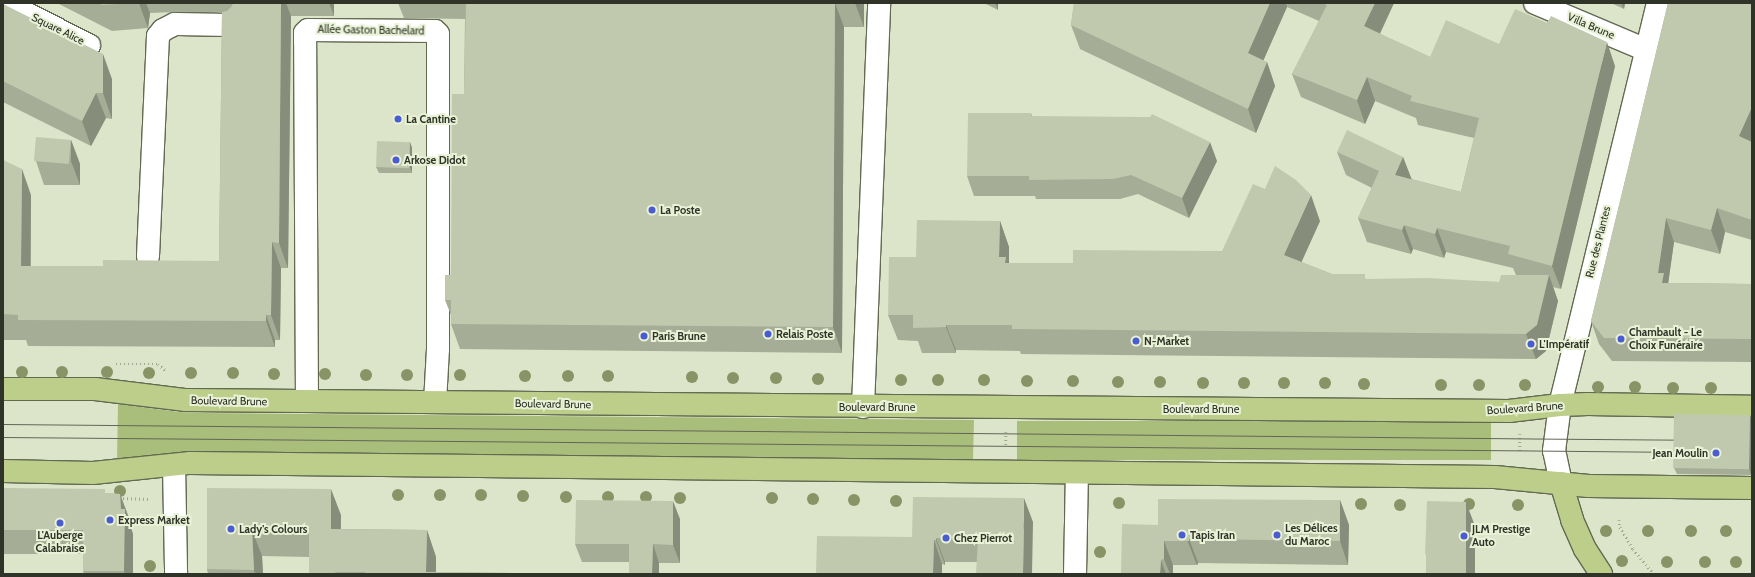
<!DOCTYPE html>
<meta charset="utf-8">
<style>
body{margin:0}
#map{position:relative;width:1755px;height:577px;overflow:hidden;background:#dce5c9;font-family:Cabin,sans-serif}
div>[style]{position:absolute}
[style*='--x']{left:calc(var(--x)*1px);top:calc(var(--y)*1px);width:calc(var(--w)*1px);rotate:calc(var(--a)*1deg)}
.green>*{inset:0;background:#aabe7c;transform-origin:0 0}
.path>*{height:2.5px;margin-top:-1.25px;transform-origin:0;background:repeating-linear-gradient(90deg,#a0a892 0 1px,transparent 0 4px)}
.roads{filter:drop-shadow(1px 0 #626a52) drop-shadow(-1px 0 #626a52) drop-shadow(0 1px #626a52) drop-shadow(0 -1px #626a52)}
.minor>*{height:22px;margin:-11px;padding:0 11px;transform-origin:11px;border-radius:11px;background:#fff}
.major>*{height:22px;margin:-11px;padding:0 11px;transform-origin:11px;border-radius:11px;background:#bdce8b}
.tram>*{height:1px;margin:-0.5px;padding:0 0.5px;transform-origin:0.5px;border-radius:0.5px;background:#626757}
.trees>*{width:12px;height:12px;margin:-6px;border-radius:50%;background:#889466}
.wall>*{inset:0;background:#a5ad96}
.shaded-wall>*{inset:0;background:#868d7a;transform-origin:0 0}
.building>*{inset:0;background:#c0c9ae;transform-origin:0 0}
.dots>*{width:11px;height:11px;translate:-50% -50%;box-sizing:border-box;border:2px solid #e9f2d6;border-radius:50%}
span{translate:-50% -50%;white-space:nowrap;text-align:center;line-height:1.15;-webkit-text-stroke:4px #e9f2d6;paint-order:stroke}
.street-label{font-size:11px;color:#2f3328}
.poi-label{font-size:11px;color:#2f3328;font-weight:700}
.left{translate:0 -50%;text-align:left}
.right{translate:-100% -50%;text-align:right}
.frame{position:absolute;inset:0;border:4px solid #2f3328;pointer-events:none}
</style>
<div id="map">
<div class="green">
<i style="clip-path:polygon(118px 404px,180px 412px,203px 413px,974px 420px,973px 460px,185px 452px,117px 459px)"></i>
<i style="left:1017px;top:421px;width:474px;height:39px"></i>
</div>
<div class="path">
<i style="--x:116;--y:364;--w:42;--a:0"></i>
<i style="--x:158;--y:364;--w:11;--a:38"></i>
<i style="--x:1006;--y:432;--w:15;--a:90"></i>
<i style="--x:1520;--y:434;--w:19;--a:90"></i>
<i style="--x:119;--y:498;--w:31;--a:2"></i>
<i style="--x:1619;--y:520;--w:7;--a:82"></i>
<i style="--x:1620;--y:527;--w:26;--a:59"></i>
<i style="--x:1633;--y:549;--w:33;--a:50"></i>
</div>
<div class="roads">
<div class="minor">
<i style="--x:5;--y:3;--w:94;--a:26.6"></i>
<i style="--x:1535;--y:3;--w:121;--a:22.9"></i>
<i style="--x:148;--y:256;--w:220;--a:-87.4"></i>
<i style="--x:158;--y:36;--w:8;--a:-50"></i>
<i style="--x:163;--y:30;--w:13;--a:-27"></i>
<i style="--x:175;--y:24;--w:56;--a:1"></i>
<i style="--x:307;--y:401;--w:360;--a:-90.3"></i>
<i style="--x:305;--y:41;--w:8;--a:-90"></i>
<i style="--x:305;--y:33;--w:4;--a:-45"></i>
<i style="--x:308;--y:30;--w:127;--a:0.5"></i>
<i style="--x:435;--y:31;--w:4;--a:45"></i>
<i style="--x:438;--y:34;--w:315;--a:90"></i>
<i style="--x:438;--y:349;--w:53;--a:93.2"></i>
<i style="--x:863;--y:407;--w:404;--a:-87.7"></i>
<i style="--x:174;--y:465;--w:109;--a:88.9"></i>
<i style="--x:1561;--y:483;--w:33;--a:-102"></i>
<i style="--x:1554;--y:451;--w:46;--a:-82.6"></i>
<i style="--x:1560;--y:405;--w:414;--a:-76.3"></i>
<i style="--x:1075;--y:574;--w:101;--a:-88.9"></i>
</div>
<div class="major">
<i style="--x:3;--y:389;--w:92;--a:0"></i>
<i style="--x:95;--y:389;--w:92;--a:6.9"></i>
<i style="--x:186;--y:400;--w:1323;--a:0.48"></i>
<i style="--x:1509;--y:411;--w:51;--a:-6.7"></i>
<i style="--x:1560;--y:405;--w:28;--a:-2"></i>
<i style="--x:1588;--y:404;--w:164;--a:1"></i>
<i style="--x:3;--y:471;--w:90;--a:1.3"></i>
<i style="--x:93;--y:473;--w:98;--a:-5.9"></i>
<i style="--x:190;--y:463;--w:1305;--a:0.61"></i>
<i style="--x:1495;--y:477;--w:94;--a:5.5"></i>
<i style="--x:1589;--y:486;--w:163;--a:0.7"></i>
<i style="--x:1561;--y:483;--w:39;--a:73"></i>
<i style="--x:1572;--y:520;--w:32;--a:66"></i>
<i style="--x:1585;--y:549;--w:30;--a:57"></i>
</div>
</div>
<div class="tram">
<i style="--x:3;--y:424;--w:1683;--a:0.54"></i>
<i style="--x:3;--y:437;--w:1682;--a:0.51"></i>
</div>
<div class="trees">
<i style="left:22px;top:372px"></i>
<i style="left:62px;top:372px"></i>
<i style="left:107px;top:372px"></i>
<i style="left:149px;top:373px"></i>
<i style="left:191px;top:373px"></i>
<i style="left:233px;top:373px"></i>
<i style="left:274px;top:374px"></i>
<i style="left:325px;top:374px"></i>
<i style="left:366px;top:375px"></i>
<i style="left:407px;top:375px"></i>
<i style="left:460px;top:375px"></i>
<i style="left:525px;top:376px"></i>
<i style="left:568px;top:376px"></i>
<i style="left:608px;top:376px"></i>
<i style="left:692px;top:377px"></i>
<i style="left:733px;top:378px"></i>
<i style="left:776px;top:378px"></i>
<i style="left:818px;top:379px"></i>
<i style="left:901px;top:380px"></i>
<i style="left:938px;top:380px"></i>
<i style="left:984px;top:380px"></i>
<i style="left:1027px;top:381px"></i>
<i style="left:1073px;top:381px"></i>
<i style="left:1118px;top:382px"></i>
<i style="left:1160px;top:382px"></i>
<i style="left:1203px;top:383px"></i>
<i style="left:1244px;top:383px"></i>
<i style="left:1284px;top:383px"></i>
<i style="left:1325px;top:383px"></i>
<i style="left:1364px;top:384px"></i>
<i style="left:1441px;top:385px"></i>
<i style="left:1479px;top:385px"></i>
<i style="left:1525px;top:385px"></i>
<i style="left:1598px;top:387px"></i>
<i style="left:1635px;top:387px"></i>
<i style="left:1673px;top:388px"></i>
<i style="left:1711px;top:388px"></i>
<i style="left:120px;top:491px"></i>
<i style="left:398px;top:495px"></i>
<i style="left:440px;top:495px"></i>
<i style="left:481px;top:495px"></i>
<i style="left:523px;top:496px"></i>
<i style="left:566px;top:497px"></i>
<i style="left:608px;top:497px"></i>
<i style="left:646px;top:497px"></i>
<i style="left:680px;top:498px"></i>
<i style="left:772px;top:498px"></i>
<i style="left:813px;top:499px"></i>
<i style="left:854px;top:500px"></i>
<i style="left:896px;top:501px"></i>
<i style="left:1119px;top:503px"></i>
<i style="left:1361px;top:504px"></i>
<i style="left:1469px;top:504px"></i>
<i style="left:1400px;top:505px"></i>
<i style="left:1518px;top:505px"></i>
<i style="left:1606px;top:531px"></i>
<i style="left:1648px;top:531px"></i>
<i style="left:1691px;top:531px"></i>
<i style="left:1726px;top:531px"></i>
<i style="left:1100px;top:552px"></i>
<i style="left:1622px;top:561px"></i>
<i style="left:1667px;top:562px"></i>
<i style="left:1705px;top:562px"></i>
<i style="left:1736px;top:562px"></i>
<i style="left:150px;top:566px"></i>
</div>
<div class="wall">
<i style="clip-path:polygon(57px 3px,334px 3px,334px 16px,291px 16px,288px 268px,281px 268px,280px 340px,275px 340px,275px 347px,28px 346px,26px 340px,3px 340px,3px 160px,31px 195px,31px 266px,103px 266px,219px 261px,222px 12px,175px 12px,150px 13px,148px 28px,112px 31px)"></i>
<i style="clip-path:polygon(398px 3px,864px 3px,864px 27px,844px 27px,842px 353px,460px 349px,451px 324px,451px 315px,445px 300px,451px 275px,464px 94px,465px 19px,404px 18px)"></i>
<i style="clip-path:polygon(984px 3px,998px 3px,998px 10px)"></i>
<i style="clip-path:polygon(1074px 3px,1394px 3px,1380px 34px,1430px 57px,1499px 44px,1615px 66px,1561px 289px,1553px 287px,1558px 301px,1546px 351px,1536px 359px,1021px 354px,1020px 351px,956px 350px,956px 353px,922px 353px,918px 341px,898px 340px,888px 315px,916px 257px,1000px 221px,1009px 247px,1009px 263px,1073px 263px,1222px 251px,1320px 221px,1301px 262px,1332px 274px,1367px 279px,1499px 282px,1516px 275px,1513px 268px,1446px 252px,1444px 258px,1413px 249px,1411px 254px,1367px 242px,1358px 218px,1372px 188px,1346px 175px,1337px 152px,1403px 157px,1411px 179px,1461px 192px,1474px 138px,1418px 125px,1416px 118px,1375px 101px,1365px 124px,1301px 97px,1292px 74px,1319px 21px,1287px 7px,1263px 61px,1267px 62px,1275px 86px,1256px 133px,1080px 49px,1071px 25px)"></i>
<i style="clip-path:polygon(1611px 3px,1625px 3px,1624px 9px)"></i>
<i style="clip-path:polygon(1668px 3px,1751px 3px,1750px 4px,1752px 5px,1752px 240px,1725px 232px,1720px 254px,1674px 242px,1668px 283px,1752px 284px,1752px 362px,1612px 361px,1599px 344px,1591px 321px)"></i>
<i style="clip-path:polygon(3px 4px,112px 79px,112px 119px,106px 118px,91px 146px,3px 102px)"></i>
<i style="clip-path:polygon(1031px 113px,1032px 116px,1217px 161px,1189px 218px,1138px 194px,1120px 199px,1036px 199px,1035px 196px,974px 196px,967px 176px)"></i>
<i style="clip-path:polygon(71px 140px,80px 164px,80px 185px,44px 185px,36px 161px)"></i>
<i style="clip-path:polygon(410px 142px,412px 148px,412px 173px,379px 173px,376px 167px)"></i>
<i style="clip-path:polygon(1750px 415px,1752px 420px,1751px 475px,1677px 474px,1674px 468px)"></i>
<i style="clip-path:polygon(3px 488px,120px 494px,129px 518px,129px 522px,133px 534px,133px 574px,84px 574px,83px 571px,83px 554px,3px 554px)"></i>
<i style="clip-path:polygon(207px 488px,341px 515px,341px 529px,427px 530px,436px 557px,436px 572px,522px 573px,523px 574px,309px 574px,309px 557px,262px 556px,263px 574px,208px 574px,207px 569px)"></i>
<i style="clip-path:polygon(1340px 500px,1349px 525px,1348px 565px,1198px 563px,1198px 565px,1173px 565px,1173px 574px,1121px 574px,1158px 525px)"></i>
<i style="clip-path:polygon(680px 519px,680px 563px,659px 563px,659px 574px,629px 574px,629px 562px,582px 562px,575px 544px)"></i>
<i style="clip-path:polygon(1033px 522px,977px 562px,945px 562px,945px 565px,942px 564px,942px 574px,816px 574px,912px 537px)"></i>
</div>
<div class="shaded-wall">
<i style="clip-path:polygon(139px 3px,146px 3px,150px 13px,148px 28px)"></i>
<i style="clip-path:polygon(281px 3px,286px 3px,291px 16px,288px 268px,279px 243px)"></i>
<i style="clip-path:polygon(329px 3px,334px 3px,334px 16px)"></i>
<i style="clip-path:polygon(835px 3px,844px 27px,842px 353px,833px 327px)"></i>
<i style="clip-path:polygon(855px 3px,864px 3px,864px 27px)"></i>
<i style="clip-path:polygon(995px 3px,998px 3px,998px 10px)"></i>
<i style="clip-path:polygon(1270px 3px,1286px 3px,1287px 7px,1256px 77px,1248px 53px)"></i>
<i style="clip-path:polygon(1375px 3px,1394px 3px,1372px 50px,1364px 26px)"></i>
<i style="clip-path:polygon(1621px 3px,1625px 3px,1624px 9px)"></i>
<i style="clip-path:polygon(1607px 42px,1615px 66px,1561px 289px,1552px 266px)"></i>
<i style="clip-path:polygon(103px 54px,112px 79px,112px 119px,103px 93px)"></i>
<i style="clip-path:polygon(1267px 62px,1275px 86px,1256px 133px,1248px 109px)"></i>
<i style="clip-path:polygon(1367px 77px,1375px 101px,1365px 124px,1357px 100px)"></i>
<i style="clip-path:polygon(96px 93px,106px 118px,91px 146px,82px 121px)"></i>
<i style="clip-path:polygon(1752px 107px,1752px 149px,1739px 136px)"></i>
<i style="clip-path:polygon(71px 140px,80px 164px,80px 185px,71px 161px)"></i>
<i style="clip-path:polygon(410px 142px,412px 148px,412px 173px,410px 167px)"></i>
<i style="clip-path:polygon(1210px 142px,1217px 161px,1189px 218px,1182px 198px)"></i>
<i style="clip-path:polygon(1403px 157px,1412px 180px,1395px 175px)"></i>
<i style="clip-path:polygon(22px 169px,31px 195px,30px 292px,21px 266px)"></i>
<i style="clip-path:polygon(1311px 195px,1320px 221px,1293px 281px,1284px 255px)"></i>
<i style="clip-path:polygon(1717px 208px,1725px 232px,1720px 254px,1711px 230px)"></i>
<i style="clip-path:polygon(1666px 218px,1674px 242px,1668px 285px,1670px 306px,1658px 273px)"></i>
<i style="clip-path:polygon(1000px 221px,1009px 247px,1009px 266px,999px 257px)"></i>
<i style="clip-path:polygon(1404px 225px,1413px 249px,1411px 254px,1402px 230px)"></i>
<i style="clip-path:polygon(1437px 228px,1446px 252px,1444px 258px,1435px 234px)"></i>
<i style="clip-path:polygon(272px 242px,281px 268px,280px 340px,271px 315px)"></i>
<i style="clip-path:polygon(1549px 275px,1558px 301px,1546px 351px,1536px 359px,1526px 334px)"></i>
<i style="clip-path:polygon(266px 315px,275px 340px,275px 347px,266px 321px)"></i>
<i style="clip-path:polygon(946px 325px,956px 350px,956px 353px,946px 327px)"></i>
<i style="clip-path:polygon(1750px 415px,1752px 420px,1751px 475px,1749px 468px)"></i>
<i style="clip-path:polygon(331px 489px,341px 515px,340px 556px,331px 529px)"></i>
<i style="clip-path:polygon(120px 494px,129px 518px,129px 522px,133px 534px,133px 574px,125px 574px,124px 571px)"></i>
<i style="clip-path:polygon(1024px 498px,1033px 522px,1032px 574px,1023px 574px)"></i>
<i style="clip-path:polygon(1340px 500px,1349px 525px,1348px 565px,1340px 541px)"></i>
<i style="clip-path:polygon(673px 501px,680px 519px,680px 563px,673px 545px)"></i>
<i style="clip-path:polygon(1466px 502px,1475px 526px,1475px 574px,1466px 574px)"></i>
<i style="clip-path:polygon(252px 530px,262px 556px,263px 574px,255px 574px,254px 570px)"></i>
<i style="clip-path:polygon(427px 530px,436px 557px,436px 574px,426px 572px)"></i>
<i style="clip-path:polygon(936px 538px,945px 562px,945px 565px,936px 540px)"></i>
<i style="left:1189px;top:539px;width:26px;height:2px;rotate:69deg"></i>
<i style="clip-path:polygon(934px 540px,942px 564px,942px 574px,933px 574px)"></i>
<i style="clip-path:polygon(1164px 541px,1173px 565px,1173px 574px,1170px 574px,1164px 559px)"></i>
<i style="clip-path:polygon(653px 544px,659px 563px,659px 574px,652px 574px)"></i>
<i style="clip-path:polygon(1161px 560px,1166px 574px,1160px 574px)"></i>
</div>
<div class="building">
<i style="clip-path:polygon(99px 3px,131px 3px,102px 5px)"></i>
<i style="clip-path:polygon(233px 3px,281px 3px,279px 243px,272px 242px,271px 315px,266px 315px,266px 321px,18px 320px,18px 315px,3px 314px,3px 160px,22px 169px,21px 266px,103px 266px,103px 260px,219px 261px,222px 12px,227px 11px,232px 6px)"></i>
<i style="clip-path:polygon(466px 3px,835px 3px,833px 327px,451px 324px,451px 300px,445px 300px,445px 275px,451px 275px,452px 94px,464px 94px)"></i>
<i style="clip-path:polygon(1074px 3px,1270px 3px,1248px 53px,1267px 62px,1248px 109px,1071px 25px)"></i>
<i style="clip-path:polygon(1322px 3px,1375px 3px,1364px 26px,1430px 57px,1446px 20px,1499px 44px,1515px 9px,1547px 23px,1551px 16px,1607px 42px,1552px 266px,1508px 254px,1510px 246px,1437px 228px,1435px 234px,1404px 225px,1402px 230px,1358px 218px,1379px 171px,1337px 152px,1347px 130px,1403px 157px,1395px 175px,1461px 192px,1479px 118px,1410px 101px,1412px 96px,1367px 77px,1357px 100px,1292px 74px,1327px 5px)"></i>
<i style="clip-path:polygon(1668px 3px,1747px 3px,1752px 5px,1752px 107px,1739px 136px,1752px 142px,1752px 220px,1746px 218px,1717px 208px,1711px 230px,1666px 218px,1658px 273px,1664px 273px,1662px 283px,1752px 284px,1752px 339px,1604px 338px,1591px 321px)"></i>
<i style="clip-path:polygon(3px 4px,103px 54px,103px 93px,96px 93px,82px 121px,3px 81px)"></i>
<i style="clip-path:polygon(968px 113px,1031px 113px,1031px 116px,1150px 117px,1152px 114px,1210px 142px,1182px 198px,1131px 175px,1113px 179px,1029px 180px,1029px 176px,967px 176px)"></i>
<i style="left:36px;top:137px;width:35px;height:24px;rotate:5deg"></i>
<i style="left:377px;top:141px;width:33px;height:26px;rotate:2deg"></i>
<i style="clip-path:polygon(1275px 166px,1296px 180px,1311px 195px,1284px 255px,1332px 274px,1365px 274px,1365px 279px,1428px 278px,1499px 282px,1501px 275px,1549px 275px,1537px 325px,1526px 334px,1012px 329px,1012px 325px,946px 325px,946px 327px,913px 328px,913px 315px,888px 315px,889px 257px,916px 257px,917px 220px,1000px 221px,999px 257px,1006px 257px,1005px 263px,1073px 263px,1073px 250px,1222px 251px,1253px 184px,1265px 189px)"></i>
<i style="left:1674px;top:414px;width:76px;height:54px;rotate:1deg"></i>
<i style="clip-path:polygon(3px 488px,105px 489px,105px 493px,120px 494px,121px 509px,125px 509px,124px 571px,83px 571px,83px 530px,3px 530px)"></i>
<i style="clip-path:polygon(207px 488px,331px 489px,331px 529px,427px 530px,426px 572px,522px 573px,522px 574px,365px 574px,365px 572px,337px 572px,330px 574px,311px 574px,309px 573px,309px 531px,252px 530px,254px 570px,207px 569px)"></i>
<i style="clip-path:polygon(913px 497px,1024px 498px,1023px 574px,976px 574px,978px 538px,936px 538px,936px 540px,934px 540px,933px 574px,816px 574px,817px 536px,912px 537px)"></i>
<i style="clip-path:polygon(1158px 499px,1340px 500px,1340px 541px,1189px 539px,1189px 541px,1164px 541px,1164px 559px,1161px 560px,1160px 574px,1121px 574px,1122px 524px,1158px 525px)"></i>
<i style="clip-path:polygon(576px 500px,673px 501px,673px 545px,653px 544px,652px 574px,629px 574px,629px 544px,575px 544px)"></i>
<i style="clip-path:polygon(1427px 501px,1466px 502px,1466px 574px,1426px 574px,1426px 554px,1425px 554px)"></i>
</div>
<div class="dots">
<i style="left:398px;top:119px;background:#4a5cd1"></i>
<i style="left:396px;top:160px;background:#4a5cd1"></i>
<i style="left:652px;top:210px;background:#4a5cd1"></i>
<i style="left:768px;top:334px;background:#4a5cd1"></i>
<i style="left:644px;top:336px;background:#4a5cd1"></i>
<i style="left:1621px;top:339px;background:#4a5cd1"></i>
<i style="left:1136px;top:341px;background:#4a5cd1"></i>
<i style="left:1531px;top:344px;background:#4a5cd1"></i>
<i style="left:1716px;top:453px;background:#4a5cd1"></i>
<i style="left:110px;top:520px;background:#4a5cd1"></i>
<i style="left:60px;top:523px;background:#4a5cd1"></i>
<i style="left:231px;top:529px;background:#4a5cd1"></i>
<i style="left:1182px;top:535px;background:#4a5cd1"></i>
<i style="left:1277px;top:535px;background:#4a5cd1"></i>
<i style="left:1464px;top:536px;background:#4a5cd1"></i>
<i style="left:946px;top:538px;background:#4a5cd1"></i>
</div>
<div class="street-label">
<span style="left:1591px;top:26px;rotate:23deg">Villa Brune</span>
<span style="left:58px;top:29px;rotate:26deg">Square Alice</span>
<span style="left:371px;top:30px;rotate:1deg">Allée Gaston Bachelard</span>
<span style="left:1598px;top:242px;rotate:-76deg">Rue des Plantes</span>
<span style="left:229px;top:401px;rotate:1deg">Boulevard Brune</span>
<span style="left:553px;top:404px;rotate:1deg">Boulevard Brune</span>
<span style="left:877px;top:407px">Boulevard Brune</span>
<span style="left:1525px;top:408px;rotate:-4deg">Boulevard Brune</span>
<span style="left:1201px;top:409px">Boulevard Brune</span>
</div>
<div class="poi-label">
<span class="left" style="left:406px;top:119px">La Cantine</span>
<span class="left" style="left:404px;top:160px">Arkose Didot</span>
<span class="left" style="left:660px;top:210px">La Poste</span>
<span class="left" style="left:1629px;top:339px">Chambault - Le<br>Choix Funéraire</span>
<span class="left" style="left:776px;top:334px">Relais Poste</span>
<span class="left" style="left:652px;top:336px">Paris Brune</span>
<span class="left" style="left:1144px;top:341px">N-Market</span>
<span class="left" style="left:1539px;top:344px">L'Impératif</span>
<span class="right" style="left:1708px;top:453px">Jean Moulin</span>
<span class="left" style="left:118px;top:520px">Express Market</span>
<span class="left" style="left:239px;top:529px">Lady's Colours</span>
<span class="left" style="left:1285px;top:535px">Les Délices<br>du Maroc</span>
<span class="left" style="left:1472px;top:536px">JLM Prestige<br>Auto</span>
<span class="left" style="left:1190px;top:535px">Tapis Iran</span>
<span style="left:60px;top:542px">L'Auberge<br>Calabraise</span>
<span class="left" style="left:954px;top:538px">Chez Pierrot</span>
</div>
<div class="frame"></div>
</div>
